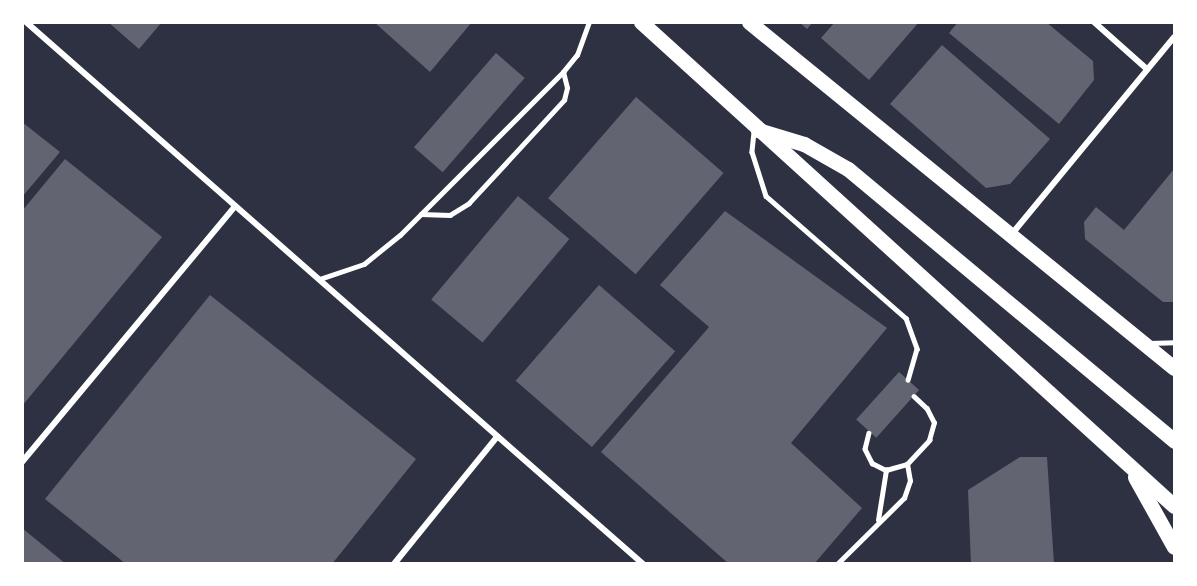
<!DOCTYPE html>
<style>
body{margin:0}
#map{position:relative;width:1197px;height:586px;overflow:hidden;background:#2d3142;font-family:"DejaVu Sans",sans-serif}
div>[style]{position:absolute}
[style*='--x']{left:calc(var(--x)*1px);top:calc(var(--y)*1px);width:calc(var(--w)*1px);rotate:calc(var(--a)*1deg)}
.building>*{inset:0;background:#626471;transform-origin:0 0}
.service>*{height:4.5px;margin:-2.25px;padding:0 2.25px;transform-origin:2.25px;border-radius:2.25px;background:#fff}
.minor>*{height:6px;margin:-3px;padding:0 3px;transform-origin:3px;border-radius:3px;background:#fff}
.primary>*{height:15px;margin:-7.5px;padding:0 7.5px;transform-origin:7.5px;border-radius:7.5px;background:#fff}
span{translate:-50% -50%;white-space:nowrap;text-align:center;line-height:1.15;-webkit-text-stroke:5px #fff;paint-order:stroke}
.frame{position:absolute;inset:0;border:24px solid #fff;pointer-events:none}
</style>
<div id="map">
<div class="building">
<i style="clip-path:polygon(108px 22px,162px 22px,139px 49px)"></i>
<i style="clip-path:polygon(374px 22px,472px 22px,430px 72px)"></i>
<i style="clip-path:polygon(799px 22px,813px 22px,807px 29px)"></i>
<i style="clip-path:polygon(835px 22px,919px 22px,869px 80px,821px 38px)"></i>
<i style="clip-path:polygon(958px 22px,1046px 22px,1093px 61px,1094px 80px,1059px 124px,949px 33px)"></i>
<i style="clip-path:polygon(942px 45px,1050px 139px,1010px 184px,986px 188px,890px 104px)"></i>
<i style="left:496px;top:53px;width:38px;height:125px;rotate:41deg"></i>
<i style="left:636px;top:97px;width:116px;height:134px;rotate:41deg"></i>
<i style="clip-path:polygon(22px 122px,60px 152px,22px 197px)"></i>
<i style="clip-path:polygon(65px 159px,162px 237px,22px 406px,22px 211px)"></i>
<i style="clip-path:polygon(1174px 169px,1174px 302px,1163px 302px,1085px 239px,1084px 222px,1096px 207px,1124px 230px)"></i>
<i style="left:518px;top:196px;width:67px;height:135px;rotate:40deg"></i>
<i style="clip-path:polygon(725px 211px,887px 328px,791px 443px,862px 508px,814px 564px,729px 564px,601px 452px,709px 327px,660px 285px)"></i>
<i style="left:599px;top:285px;width:101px;height:127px;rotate:41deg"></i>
<i style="clip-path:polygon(210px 295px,416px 459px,332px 564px,126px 564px,45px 499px)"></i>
<i style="left:899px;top:372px;width:27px;height:64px;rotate:42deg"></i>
<i style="clip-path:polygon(1020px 457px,1047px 457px,1054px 564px,971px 564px,968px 490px)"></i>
<i style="clip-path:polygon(22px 528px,66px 564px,22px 564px)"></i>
</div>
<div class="service">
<i style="--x:754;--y:132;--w:20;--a:96"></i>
<i style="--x:752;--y:152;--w:46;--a:72.3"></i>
<i style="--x:766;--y:196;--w:186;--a:41.1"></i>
<i style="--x:906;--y:318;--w:33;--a:70"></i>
<i style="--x:917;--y:349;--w:32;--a:106"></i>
<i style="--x:421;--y:214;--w:29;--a:2"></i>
<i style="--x:450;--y:215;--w:22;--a:-32"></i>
<i style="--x:469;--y:203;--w:140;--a:-47.3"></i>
<i style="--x:564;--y:100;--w:12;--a:-76"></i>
<i style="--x:567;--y:88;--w:16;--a:-104"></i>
<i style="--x:320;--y:279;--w:46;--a:-18.8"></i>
<i style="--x:364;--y:264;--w:46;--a:-38.9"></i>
<i style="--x:400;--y:235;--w:231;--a:-45"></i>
<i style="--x:563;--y:72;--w:22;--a:-51"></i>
<i style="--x:577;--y:55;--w:35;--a:-70"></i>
<i style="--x:1150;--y:343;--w:24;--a:-2"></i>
<i style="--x:869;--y:433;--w:16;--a:104"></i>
<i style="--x:865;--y:449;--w:16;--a:63"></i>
<i style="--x:872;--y:463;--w:16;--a:27"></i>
<i style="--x:886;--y:470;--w:22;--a:-16"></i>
<i style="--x:907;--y:464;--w:33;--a:-47"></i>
<i style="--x:929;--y:440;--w:18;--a:-74"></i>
<i style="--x:934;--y:423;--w:16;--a:-117"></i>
<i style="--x:927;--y:409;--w:18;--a:-137"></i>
<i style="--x:878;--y:520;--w:51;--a:-80.9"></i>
<i style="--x:837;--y:564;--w:94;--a:-44.6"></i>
<i style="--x:904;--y:498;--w:18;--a:-71"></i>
<i style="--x:910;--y:481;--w:17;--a:-100"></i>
</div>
<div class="minor">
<i style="--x:26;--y:22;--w:821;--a:41.3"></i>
<i style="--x:1094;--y:22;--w:71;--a:41.6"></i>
<i style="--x:1011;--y:235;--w:256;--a:-50.5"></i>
<i style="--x:22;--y:462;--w:333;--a:-50.2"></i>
<i style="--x:394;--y:564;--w:164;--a:-51"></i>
</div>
<div class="primary">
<i style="--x:641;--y:22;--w:720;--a:42.24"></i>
<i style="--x:749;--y:22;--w:548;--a:39.15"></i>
<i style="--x:758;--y:130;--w:48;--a:16.9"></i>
<i style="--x:804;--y:144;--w:51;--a:29.6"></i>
<i style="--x:848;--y:169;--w:425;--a:39.8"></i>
<i style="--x:1135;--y:477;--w:80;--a:60.9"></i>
</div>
<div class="frame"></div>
</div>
